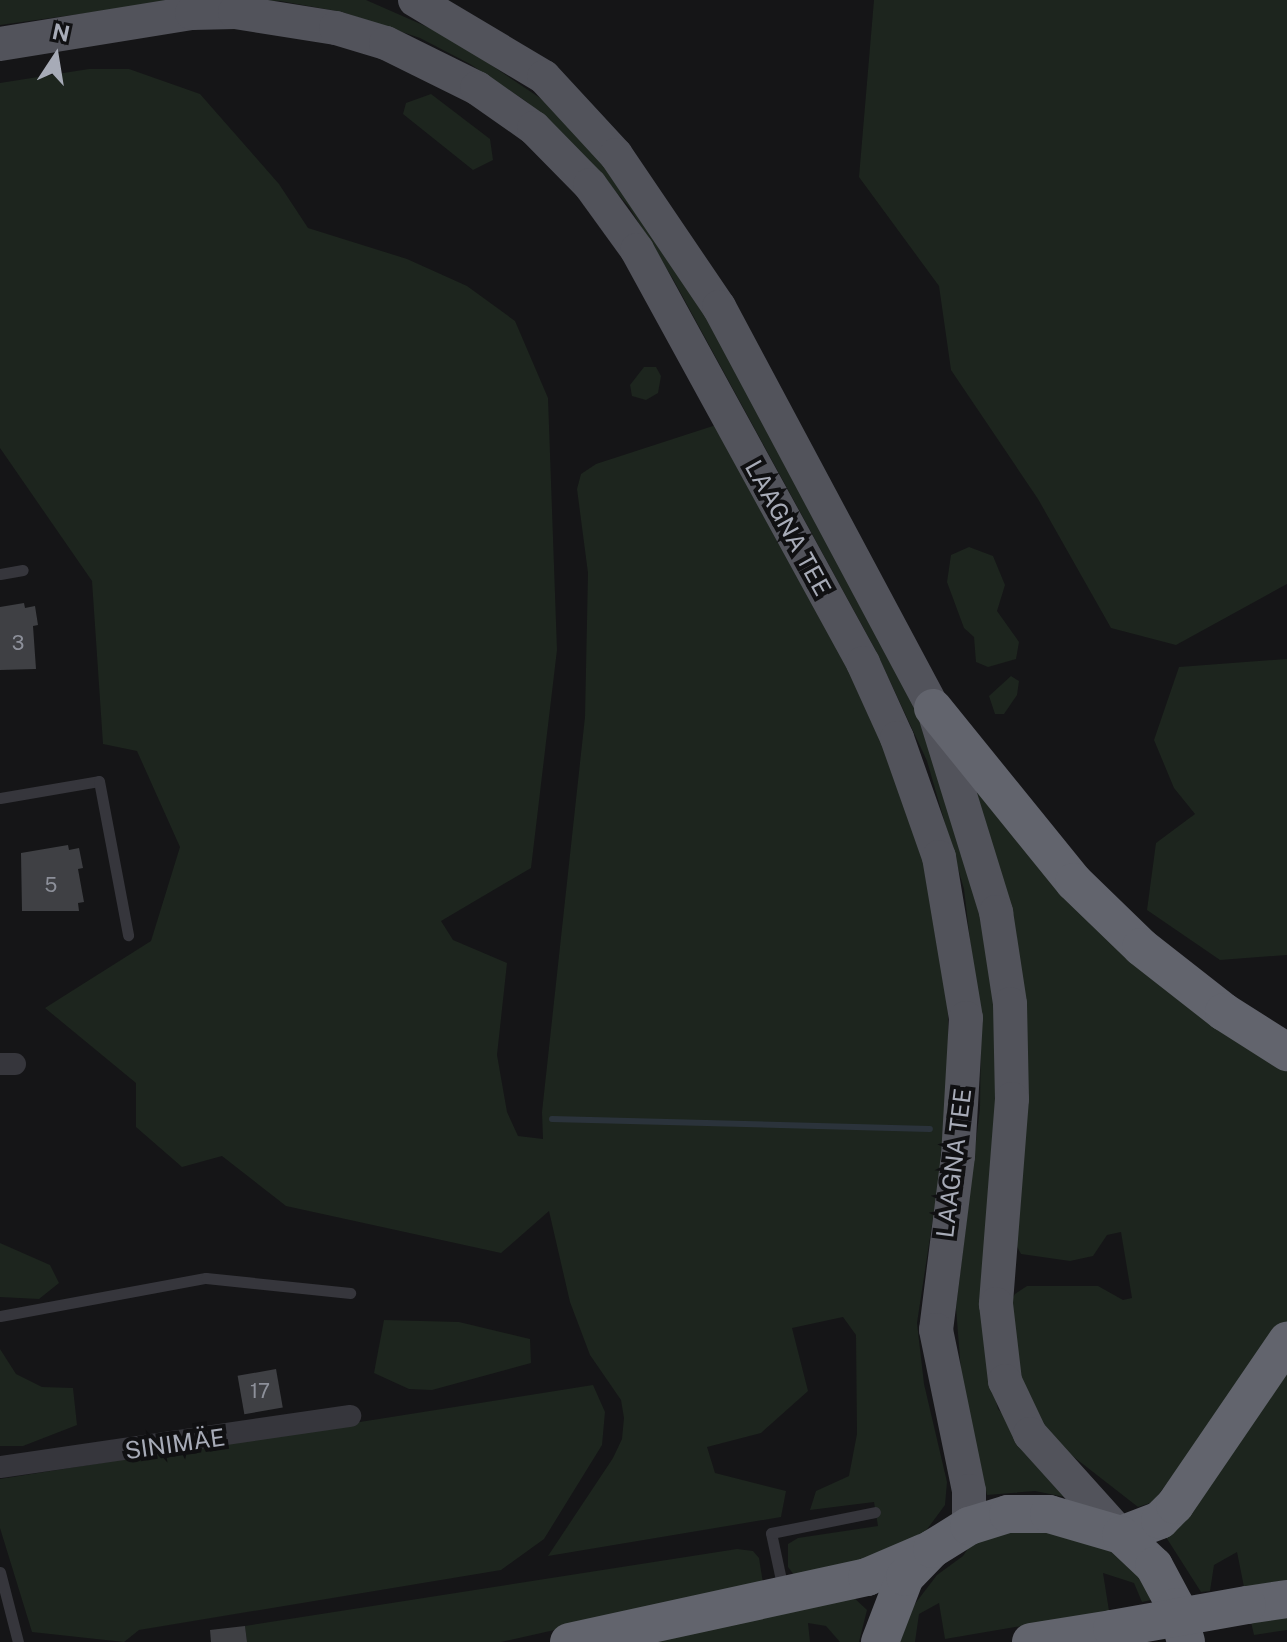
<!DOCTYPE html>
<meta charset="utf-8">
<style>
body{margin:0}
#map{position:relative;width:1287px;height:1642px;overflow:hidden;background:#151517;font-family:"Public Sans",sans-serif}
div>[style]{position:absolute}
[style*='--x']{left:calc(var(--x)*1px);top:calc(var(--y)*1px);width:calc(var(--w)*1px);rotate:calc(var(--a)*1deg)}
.green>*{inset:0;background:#1d251e}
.stream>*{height:6px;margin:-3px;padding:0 3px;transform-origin:3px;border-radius:3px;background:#2b333b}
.building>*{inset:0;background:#3f4044;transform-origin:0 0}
.lane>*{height:11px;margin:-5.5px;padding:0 5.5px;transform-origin:5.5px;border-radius:5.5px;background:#36363c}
.street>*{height:22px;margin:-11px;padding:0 11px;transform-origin:11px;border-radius:11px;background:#36363c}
.primary>*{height:34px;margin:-17px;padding:0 17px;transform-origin:17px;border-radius:17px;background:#52535b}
.highway>*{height:38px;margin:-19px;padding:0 19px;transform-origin:19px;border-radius:19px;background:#62646d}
.highway-bridge>*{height:38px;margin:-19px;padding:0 19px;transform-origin:19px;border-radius:19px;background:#62646d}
span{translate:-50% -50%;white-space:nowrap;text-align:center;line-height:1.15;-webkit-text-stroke:8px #101012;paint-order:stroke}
.number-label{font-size:20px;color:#8d909a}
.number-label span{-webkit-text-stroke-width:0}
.street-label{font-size:24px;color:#a7abb7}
.north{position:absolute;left:16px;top:16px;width:80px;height:80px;-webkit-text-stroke:6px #101012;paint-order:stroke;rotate:12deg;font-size:22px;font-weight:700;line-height:32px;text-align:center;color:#a7abb7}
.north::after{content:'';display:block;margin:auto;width:28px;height:36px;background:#a7abb7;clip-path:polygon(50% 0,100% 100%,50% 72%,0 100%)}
</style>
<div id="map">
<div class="green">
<i style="clip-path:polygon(0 0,182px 0,0 25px)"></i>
<i style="clip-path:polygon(228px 0,366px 0,448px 36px,546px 102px,631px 193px,676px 261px,905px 684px,959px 807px,1005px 1049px,989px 1373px,998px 1409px,1080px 1500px,1035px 1491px,987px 1495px,962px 1384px,956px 1308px,980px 1108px,981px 1034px,964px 889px,927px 761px,876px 651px,673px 279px,629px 207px,588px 159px,527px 102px,470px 64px,420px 38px,342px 12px,280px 1px)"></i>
<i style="clip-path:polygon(874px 0,1287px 0,1287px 584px,1176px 645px,1111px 628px,1038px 499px,951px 370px,939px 286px,859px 177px)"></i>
<i style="clip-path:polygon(89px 69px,129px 69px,200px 94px,279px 184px,308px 228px,407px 259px,467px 286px,515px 321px,548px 398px,557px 650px,531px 868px,441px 921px,453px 940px,507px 963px,497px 1055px,507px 1112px,518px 1136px,543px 1139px,542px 1112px,585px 717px,588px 573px,577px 489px,581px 474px,596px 464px,716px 425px,865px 698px,923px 851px,939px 931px,948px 1014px,948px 1119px,917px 1323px,924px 1384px,947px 1482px,945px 1505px,925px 1532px,869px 1562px,794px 1575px,788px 1567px,788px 1544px,798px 1538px,878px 1526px,874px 1502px,810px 1510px,816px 1491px,849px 1476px,857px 1434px,856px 1335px,843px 1317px,792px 1328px,808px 1391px,761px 1433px,707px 1447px,715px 1473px,786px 1491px,781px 1517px,548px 1556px,613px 1458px,622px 1439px,624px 1418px,621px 1400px,590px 1355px,570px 1302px,549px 1211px,501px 1253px,286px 1206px,222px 1156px,182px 1167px,136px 1127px,136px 1083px,45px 1008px,151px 941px,180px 847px,137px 751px,103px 744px,92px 581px,0 448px,0 83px)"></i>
<i style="clip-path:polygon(431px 94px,490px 139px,493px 160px,473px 170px,403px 114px,406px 103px)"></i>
<i style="clip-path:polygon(644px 367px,656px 367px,661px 376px,658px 393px,646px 400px,632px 396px,630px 385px)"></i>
<i style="clip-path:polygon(969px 547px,993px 556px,1005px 585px,997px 611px,1019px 642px,1016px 659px,988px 667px,976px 662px,974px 637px,964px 628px,947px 582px,951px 555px)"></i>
<i style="clip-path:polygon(1287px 659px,1287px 955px,1220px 960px,1147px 910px,1156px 843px,1195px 814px,1174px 788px,1154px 740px,1179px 667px)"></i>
<i style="clip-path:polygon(1011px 676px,1019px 681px,1017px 695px,1004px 714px,995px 714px,989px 696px)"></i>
<i style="clip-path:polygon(971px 776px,1287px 1068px,1287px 1322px,1153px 1502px,1138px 1507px,1052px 1440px,1021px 1389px,1010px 1302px,1015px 1294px,1027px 1286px,1098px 1286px,1123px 1300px,1132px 1298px,1121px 1232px,1107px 1235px,1093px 1256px,1070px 1261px,1021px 1254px,1015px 1243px,1009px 905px)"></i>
<i style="clip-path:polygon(0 1243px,50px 1265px,59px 1283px,39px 1299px,0 1297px)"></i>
<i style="clip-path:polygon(384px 1320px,459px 1322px,530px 1339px,531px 1363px,432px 1390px,409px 1389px,374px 1373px)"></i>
<i style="clip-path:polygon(0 1349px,16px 1374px,42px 1387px,73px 1388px,77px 1425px,23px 1446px,0 1446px)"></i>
<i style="clip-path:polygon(1287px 1362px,1287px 1580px,1244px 1587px,1237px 1552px,1214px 1565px,1210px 1591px,1201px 1592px,1164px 1534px)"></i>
<i style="clip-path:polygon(593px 1385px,605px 1412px,602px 1445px,544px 1539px,501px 1570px,139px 1630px,124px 1642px,32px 1632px,0 1528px,0 1479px)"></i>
<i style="clip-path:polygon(983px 1526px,1099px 1536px,1160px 1598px,1142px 1602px,1134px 1583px,1103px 1573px,1109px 1611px,945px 1639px,939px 1603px,919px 1614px,915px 1642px,900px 1642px,914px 1605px,937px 1575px,963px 1556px)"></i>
<i style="clip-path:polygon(737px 1549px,753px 1551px,759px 1558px,763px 1583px,501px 1642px,247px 1642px,245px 1626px)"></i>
<i style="clip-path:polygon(850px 1594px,867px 1610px,859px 1642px,840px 1642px,826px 1626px,808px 1623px,810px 1642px,630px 1642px)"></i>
<i style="clip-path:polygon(1287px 1612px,1287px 1630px,1254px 1635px,1251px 1622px)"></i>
</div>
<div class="stream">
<i style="--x:552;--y:1119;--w:378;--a:1.5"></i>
</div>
<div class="building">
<i style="clip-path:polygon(24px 603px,25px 608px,35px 606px,38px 625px,33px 626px,36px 669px,0 670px,0 607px)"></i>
<i style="clip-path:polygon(68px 845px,69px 850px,79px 848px,83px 868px,78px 869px,84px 902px,78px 903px,79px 911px,22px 911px,21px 853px)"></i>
<i style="left:276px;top:1369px;width:39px;height:39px;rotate:80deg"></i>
<i style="clip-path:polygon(245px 1626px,247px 1642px,211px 1642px,210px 1630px)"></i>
</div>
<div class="lane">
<i style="--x:0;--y:574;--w:23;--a:-10"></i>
<i style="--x:0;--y:798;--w:100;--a:-9.7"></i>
<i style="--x:99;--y:781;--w:157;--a:79.3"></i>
<i style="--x:0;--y:1316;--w:209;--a:-10.5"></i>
<i style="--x:206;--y:1278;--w:145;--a:5.9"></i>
<i style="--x:0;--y:1572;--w:72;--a:75.6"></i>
<i style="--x:783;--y:1589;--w:57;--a:-102.1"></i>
<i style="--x:771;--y:1533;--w:106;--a:-11.4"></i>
</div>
<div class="street">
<i style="--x:0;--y:1064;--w:15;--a:0"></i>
<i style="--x:0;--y:1467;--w:354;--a:-8.3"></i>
</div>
<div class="primary">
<i style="--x:415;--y:0;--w:150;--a:30.8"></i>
<i style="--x:544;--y:77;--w:106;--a:47.3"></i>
<i style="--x:616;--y:155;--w:184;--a:55.9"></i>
<i style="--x:719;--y:307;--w:455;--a:61.9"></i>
<i style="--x:933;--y:708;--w:214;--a:72.8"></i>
<i style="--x:996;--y:912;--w:93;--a:81.3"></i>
<i style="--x:1010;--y:1004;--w:95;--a:88.8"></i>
<i style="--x:1012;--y:1099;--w:206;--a:94.5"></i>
<i style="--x:996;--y:1304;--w:78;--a:83.3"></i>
<i style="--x:1005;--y:1381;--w:59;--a:64.7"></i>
<i style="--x:1030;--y:1434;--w:136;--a:48"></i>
<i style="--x:0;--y:44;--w:194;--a:-9.2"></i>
<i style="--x:192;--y:13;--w:43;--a:-1.3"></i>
<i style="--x:235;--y:12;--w:102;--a:9"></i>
<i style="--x:336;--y:28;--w:52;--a:16.7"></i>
<i style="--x:386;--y:43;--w:102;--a:26.3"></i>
<i style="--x:477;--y:88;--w:70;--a:35.1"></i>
<i style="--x:534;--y:128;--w:80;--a:45.5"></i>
<i style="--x:590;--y:185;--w:80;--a:54.1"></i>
<i style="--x:637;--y:250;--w:471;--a:61.3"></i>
<i style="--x:863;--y:663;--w:82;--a:65.6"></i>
<i style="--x:897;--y:738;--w:126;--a:70.6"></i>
<i style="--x:939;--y:857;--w:163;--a:80.5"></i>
<i style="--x:966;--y:1018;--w:138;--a:93.3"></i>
<i style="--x:958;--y:1156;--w:175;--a:97.2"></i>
<i style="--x:936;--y:1330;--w:164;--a:78.4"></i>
<i style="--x:969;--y:1491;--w:35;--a:90"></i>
</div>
<div class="highway">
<i style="--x:933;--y:708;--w:224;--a:51"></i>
<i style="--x:1074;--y:882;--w:93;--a:44.1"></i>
<i style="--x:1141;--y:947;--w:105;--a:38.1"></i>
<i style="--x:1224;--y:1012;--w:75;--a:32.4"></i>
<i style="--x:1121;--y:1535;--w:42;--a:-21"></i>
<i style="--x:1160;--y:1520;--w:21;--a:-45"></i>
<i style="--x:1175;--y:1505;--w:199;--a:-55.7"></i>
<i style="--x:1247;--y:1605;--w:40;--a:-8.5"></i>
<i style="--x:569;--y:1642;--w:305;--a:-12.3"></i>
<i style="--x:867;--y:1577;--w:63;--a:-23.3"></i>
<i style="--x:880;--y:1642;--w:70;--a:-69"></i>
<i style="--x:905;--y:1577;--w:39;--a:-46"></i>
<i style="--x:932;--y:1549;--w:44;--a:-31.9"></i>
<i style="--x:969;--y:1526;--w:41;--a:-17.1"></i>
<i style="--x:1008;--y:1514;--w:41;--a:0"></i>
<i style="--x:1049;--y:1514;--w:75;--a:16.3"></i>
<i style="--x:1121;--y:1535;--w:45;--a:43.2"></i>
<i style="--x:1154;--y:1566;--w:47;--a:61.8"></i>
<i style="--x:1176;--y:1607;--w:36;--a:74"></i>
<i style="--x:1031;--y:1642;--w:82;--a:-9.1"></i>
</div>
<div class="highway-bridge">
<i style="--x:1112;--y:1629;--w:137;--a:-10.1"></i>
</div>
<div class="number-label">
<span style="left:18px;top:643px">3</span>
<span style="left:51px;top:885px">5</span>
<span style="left:260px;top:1391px">17</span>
</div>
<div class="street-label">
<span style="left:788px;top:528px;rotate:61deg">LAAGNA TEE</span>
<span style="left:954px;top:1163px;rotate:-83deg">LAAGNA TEE</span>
<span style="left:175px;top:1444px;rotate:-8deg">SINIMÄE</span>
</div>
<div class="north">N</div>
</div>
